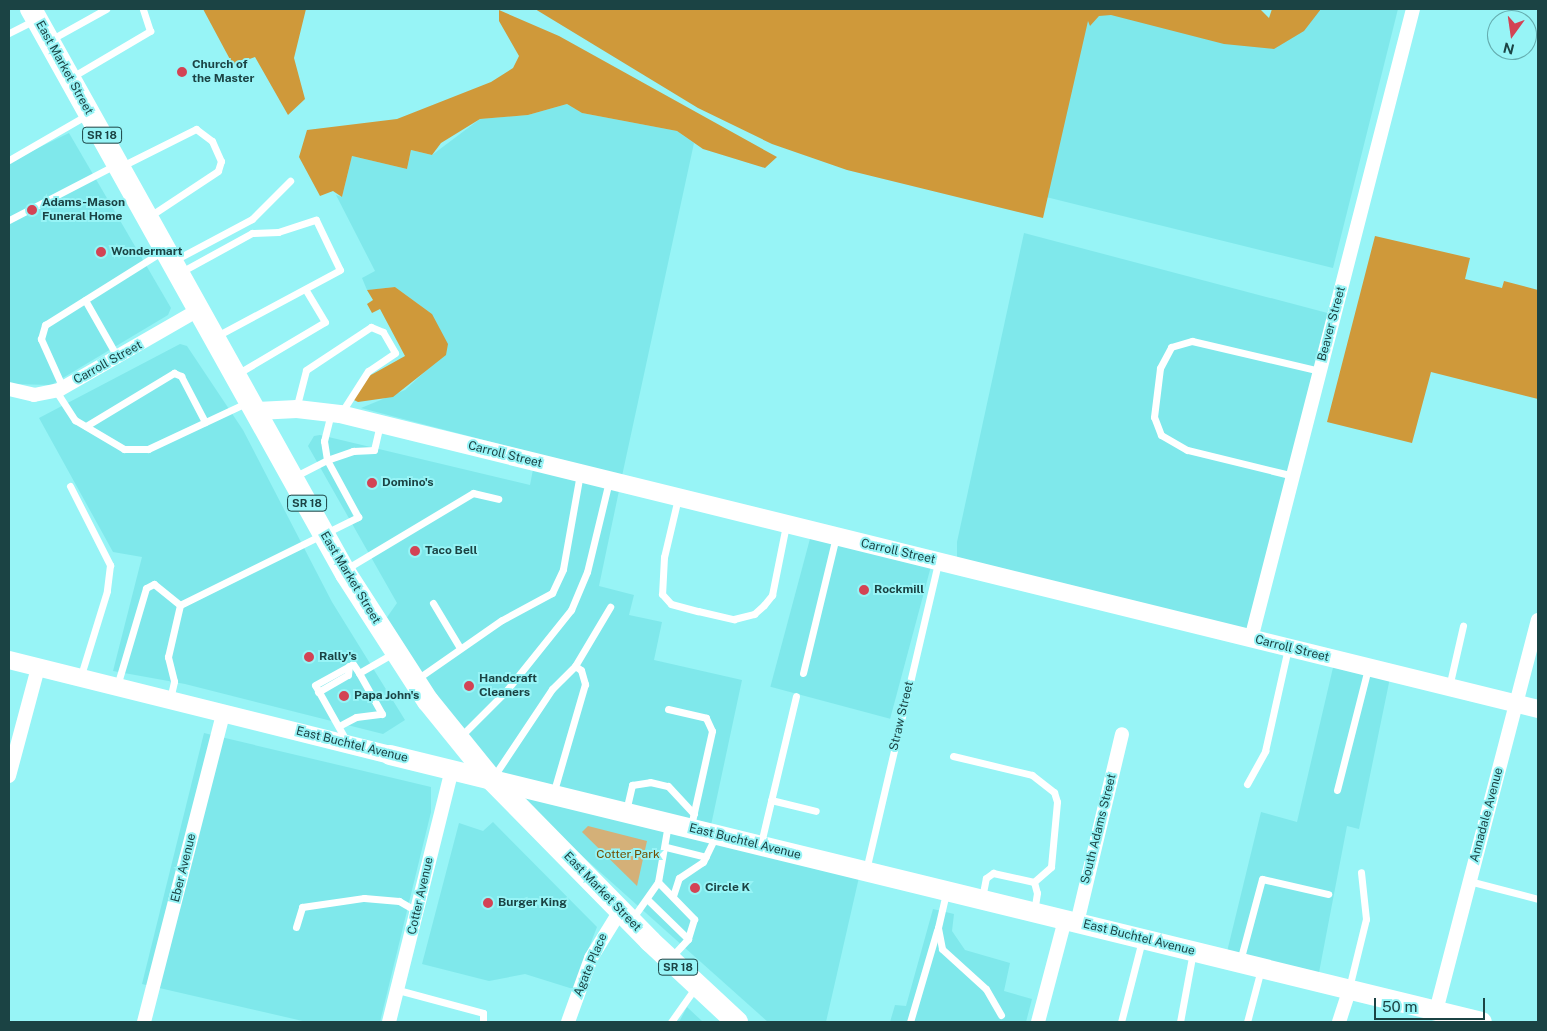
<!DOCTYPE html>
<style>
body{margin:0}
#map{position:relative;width:1547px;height:1031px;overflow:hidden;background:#97f4f6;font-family:"Public Sans",sans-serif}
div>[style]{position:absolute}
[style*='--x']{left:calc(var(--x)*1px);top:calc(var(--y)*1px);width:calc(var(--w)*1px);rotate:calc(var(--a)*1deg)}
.built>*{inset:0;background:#7fe8eb;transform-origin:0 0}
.green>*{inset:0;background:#d4b078}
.forest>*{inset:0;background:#cf993a}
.service>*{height:7px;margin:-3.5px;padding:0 3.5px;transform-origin:3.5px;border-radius:3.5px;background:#fff}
.minor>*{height:14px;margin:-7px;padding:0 7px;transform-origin:7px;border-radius:7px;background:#fff}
.tertiary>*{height:18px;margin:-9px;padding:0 9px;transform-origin:9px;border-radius:9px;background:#fff}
.secondary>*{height:20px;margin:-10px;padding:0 10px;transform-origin:10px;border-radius:10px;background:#fff}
.primary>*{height:22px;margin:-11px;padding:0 11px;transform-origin:11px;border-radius:11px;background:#fff}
.dots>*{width:14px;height:14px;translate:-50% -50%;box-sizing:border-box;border:2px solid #97f4f6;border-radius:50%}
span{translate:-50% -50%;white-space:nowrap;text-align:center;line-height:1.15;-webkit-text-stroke:4px #97f4f6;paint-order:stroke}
.shield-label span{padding:1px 4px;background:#97f4f6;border:1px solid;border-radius:4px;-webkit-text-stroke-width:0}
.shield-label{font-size:11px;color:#1b4344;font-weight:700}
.poi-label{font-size:12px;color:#1b4344;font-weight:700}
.left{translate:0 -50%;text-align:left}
.street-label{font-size:12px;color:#1b4344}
.park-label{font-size:12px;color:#714d00}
.frame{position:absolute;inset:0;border:10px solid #1b4344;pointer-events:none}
.north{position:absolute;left:1487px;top:10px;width:50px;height:50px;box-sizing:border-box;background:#97f4f6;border:1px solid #65adaf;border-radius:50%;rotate:194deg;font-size:14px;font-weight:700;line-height:20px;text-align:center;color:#1b4344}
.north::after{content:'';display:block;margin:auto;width:18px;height:22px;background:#d34354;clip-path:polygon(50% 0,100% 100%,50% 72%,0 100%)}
.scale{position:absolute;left:1374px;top:998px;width:111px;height:22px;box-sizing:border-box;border:2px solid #1b4344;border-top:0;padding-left:6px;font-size:15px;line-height:18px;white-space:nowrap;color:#1b4344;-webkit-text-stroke:4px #97f4f6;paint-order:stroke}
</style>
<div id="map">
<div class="built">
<i style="clip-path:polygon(1089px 9px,1268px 43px,1296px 9px,1398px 9px,1333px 268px,1046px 197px)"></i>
<i style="clip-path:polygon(567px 104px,582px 113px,677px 131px,694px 143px,622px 476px,361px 408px,405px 390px,430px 367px,432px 314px,395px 287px,367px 290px,362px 278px,375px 271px,336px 195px,342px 197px,352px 156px,407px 169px,411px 150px,432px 155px,480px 119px,528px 115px)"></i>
<i style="clip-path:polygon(69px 133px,171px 308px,168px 315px,51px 385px,13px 384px,9px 383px,9px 162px)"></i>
<i style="clip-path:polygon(1024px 233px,1335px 315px,1251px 639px,957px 566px,957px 542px)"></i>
<i style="clip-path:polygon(180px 344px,187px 346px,243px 430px,332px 602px,405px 720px,383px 734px,185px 684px,113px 671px,142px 557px,113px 552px,39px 418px)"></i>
<i style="clip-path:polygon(320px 435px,530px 485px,534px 464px,620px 486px,599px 586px,634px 595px,629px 615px,662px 622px,654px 660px,742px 680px,710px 830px,498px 777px,383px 623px,397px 603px,308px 446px,314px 436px)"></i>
<i style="left:811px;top:535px;width:124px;height:157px;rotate:15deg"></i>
<i style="clip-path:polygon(1335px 659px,1391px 673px,1359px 829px,1347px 826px,1317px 983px,1225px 960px,1261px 812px,1297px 822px)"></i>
<i style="clip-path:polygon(204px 733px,431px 787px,431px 812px,380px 1022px,307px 1022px,142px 984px)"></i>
<i style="clip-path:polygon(505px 787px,860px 873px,826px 1022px,768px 1022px)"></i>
<i style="clip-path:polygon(493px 822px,597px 927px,573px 989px,525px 974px,489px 981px,422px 964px,459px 823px,483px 831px)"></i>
<i style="clip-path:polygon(933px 909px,954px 914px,952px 931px,965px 950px,1010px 963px,1004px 991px,1032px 999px,1026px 1022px,890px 1022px,895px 1005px,906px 1006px)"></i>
<i style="clip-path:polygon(687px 1007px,703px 1022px,679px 1022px)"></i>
</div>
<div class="green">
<i style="clip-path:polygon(588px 826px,647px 841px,637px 886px,582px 832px)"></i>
</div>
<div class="forest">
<i style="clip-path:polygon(203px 9px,306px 9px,294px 58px,305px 99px,288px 115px,255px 57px,233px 65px)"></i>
<i style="clip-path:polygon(535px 9px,1260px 9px,1269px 18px,1272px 9px,1321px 9px,1304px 31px,1274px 49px,1224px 44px,1111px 15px,1099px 16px,1090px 26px,1088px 21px,1043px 218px,847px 170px,772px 144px,698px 108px)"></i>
<i style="clip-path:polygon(499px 10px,559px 36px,777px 157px,765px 168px,703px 149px,677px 131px,582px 113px,567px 104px,528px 115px,480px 119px,441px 143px,432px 155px,411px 150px,407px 169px,352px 156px,342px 197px,333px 191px,320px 196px,299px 157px,307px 130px,397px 119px,491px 82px,513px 68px,519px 56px,499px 21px)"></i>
<i style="clip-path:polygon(1375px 236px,1470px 258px,1465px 279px,1502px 288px,1504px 281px,1538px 290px,1538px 399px,1431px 372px,1412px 443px,1327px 422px)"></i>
<i style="clip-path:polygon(395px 287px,432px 314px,448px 344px,446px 355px,393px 397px,358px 402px,350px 398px,362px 380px,405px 356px,380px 309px,372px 313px,367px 304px,373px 300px,367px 290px)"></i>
</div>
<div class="service">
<i style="--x:9;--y:33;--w:28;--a:-27"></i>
<i style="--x:52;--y:39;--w:62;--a:-29.1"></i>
<i style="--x:72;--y:77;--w:91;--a:-30.5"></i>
<i style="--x:150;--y:31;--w:23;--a:-108"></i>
<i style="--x:9;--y:160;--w:90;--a:-30"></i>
<i style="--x:122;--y:166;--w:83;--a:-26.6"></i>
<i style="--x:196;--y:129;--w:20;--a:37"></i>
<i style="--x:212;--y:141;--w:22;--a:66"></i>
<i style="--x:221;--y:161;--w:10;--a:107"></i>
<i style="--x:218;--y:171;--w:82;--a:146.5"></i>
<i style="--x:9;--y:220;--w:119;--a:-27.4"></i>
<i style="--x:175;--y:260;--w:87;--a:-28"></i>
<i style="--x:252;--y:219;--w:54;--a:-45"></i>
<i style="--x:181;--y:272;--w:81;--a:-28.8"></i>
<i style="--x:252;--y:233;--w:26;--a:-2"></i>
<i style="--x:278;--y:232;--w:40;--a:-18"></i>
<i style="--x:316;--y:220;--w:55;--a:64.4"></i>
<i style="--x:340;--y:270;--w:140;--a:151.8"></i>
<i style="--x:85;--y:300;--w:67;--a:60.4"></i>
<i style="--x:237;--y:374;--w:102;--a:-30.6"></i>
<i style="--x:325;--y:322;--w:37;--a:-121"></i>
<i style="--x:63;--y:388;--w:54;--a:-114.2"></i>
<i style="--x:41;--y:339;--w:15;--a:-74"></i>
<i style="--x:45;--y:325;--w:139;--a:-32.1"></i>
<i style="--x:56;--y:391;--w:35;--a:57"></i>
<i style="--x:75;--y:420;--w:57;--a:30.6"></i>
<i style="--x:124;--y:449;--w:24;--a:0"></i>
<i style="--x:148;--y:449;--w:108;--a:-25.1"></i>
<i style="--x:296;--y:409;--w:40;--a:-75.6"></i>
<i style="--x:306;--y:370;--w:78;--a:-33.5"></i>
<i style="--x:371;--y:327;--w:13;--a:23"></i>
<i style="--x:383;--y:332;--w:24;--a:60"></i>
<i style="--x:395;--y:353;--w:32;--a:146"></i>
<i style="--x:368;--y:371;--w:50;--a:122.7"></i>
<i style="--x:331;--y:413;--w:29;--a:104"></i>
<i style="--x:324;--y:441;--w:19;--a:81"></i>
<i style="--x:327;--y:460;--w:28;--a:-19"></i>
<i style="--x:353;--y:451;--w:21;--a:-3"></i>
<i style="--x:374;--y:450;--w:26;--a:-77"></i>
<i style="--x:86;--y:426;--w:103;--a:-31.1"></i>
<i style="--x:174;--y:373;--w:8;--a:23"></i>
<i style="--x:181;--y:376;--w:52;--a:62.4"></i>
<i style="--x:1294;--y:476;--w:110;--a:-166.3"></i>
<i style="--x:1187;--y:450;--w:30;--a:-150"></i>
<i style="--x:1161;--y:435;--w:19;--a:-111"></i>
<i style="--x:1154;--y:417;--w:49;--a:-83"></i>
<i style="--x:1160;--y:368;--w:24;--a:-62"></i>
<i style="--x:1171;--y:347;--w:22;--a:-16"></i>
<i style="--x:1192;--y:341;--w:131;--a:13.2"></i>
<i style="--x:70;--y:486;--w:89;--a:63.1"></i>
<i style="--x:110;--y:565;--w:26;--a:97"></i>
<i style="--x:107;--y:591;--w:91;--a:107.2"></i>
<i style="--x:678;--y:498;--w:61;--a:103.3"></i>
<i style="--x:664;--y:557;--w:37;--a:93"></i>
<i style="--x:662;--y:594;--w:13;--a:48"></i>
<i style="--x:671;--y:604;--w:28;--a:15"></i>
<i style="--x:698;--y:611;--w:37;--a:13"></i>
<i style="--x:734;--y:619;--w:21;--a:-14"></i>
<i style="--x:754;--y:614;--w:13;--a:-42"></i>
<i style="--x:764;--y:605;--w:13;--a:-51"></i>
<i style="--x:772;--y:595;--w:71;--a:-78.7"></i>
<i style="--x:346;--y:569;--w:148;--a:-30.9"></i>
<i style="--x:473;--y:493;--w:26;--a:13"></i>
<i style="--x:433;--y:603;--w:52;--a:59"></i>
<i style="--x:180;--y:605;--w:199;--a:-26.3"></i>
<i style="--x:358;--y:517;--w:65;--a:-118.5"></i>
<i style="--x:327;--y:460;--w:37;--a:153"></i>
<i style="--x:575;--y:666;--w:69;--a:-59.3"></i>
<i style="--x:803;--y:673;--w:140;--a:-76.4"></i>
<i style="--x:417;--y:679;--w:103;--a:-34.8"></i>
<i style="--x:502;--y:620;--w:57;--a:-28.4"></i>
<i style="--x:552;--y:593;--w:26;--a:-65"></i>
<i style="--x:563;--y:569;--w:97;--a:-79.9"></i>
<i style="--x:117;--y:686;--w:102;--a:-73.5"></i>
<i style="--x:146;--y:588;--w:9;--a:-27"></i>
<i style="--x:154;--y:584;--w:33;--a:39"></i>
<i style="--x:1449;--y:687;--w:63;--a:-77.1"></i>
<i style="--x:318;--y:692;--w:34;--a:-30"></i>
<i style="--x:348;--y:675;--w:9;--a:-84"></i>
<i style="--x:170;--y:699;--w:18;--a:-77"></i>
<i style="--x:174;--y:681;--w:25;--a:-104"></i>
<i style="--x:168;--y:657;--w:53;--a:-77"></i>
<i style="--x:668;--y:709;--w:39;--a:13"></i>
<i style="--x:706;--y:718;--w:14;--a:65"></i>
<i style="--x:712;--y:731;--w:97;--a:102.5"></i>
<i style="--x:339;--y:726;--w:19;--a:-28"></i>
<i style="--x:356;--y:717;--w:26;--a:-7"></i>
<i style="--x:382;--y:714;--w:47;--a:-119.3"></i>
<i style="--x:461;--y:736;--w:64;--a:-45"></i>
<i style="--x:506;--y:691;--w:104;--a:-51.3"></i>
<i style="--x:571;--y:610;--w:41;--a:-67.2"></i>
<i style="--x:587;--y:572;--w:94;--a:-76.4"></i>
<i style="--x:347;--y:742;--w:65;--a:-119.3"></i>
<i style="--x:315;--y:685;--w:43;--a:-28.9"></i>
<i style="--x:353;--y:664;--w:11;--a:56"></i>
<i style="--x:359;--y:673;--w:39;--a:-30"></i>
<i style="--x:953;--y:756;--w:81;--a:13.5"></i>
<i style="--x:1032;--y:775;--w:28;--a:38"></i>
<i style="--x:1054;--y:792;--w:10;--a:73"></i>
<i style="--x:1057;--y:802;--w:65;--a:95.3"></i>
<i style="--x:1051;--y:867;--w:23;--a:139"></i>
<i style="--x:494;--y:776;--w:105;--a:-56.3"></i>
<i style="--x:552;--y:689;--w:33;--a:-45"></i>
<i style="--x:575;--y:666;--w:7;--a:34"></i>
<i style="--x:581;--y:670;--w:15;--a:74"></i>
<i style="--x:585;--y:684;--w:115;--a:106.2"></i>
<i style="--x:1247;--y:784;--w:38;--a:-61"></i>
<i style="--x:1265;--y:751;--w:106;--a:-77.4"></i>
<i style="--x:1337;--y:790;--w:126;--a:-75.7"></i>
<i style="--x:771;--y:800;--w:46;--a:13.7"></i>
<i style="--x:626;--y:811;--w:27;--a:-77"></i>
<i style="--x:632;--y:785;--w:18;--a:-9"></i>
<i style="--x:650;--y:782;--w:18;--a:13"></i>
<i style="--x:668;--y:786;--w:38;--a:47"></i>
<i style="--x:761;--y:843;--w:151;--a:-76.6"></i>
<i style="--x:666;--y:847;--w:41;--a:14"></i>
<i style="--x:866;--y:870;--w:316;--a:-76.8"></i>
<i style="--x:1469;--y:881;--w:71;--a:14.6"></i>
<i style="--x:658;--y:882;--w:52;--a:45.8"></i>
<i style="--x:694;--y:919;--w:21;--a:107"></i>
<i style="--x:688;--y:939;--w:25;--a:133"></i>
<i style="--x:946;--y:893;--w:36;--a:103"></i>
<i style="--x:938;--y:928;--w:21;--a:79"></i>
<i style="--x:942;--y:949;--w:59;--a:42.3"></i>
<i style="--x:986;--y:989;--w:30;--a:60"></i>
<i style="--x:673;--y:896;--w:19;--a:-72"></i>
<i style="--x:679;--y:878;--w:29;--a:-34"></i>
<i style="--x:703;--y:862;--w:30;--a:-64"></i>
<i style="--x:982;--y:898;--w:20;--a:-79"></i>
<i style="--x:986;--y:878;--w:9;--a:-36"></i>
<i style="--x:993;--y:873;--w:42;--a:12.4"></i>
<i style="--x:1034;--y:882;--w:11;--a:75"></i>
<i style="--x:1037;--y:893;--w:19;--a:99"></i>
<i style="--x:648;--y:900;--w:56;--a:44.3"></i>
<i style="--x:632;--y:919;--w:45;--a:-54.9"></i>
<i style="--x:658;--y:882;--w:59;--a:-80.2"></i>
<i style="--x:296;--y:927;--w:21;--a:-73"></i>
<i style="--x:302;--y:907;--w:63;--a:-8.3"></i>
<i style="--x:364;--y:898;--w:35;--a:5"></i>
<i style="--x:399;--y:901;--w:22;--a:30"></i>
<i style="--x:1240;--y:961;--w:85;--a:-75"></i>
<i style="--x:1262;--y:879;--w:68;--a:12.8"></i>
<i style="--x:1349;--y:988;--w:71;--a:-76.2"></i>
<i style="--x:1366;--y:919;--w:47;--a:-96.1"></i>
<i style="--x:398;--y:990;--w:88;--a:15.1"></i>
<i style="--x:483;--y:1013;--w:9;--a:90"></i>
<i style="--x:671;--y:1022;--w:42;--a:-54.8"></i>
<i style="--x:910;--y:1022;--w:96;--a:-73.6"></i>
<i style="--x:1121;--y:1022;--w:85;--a:-75.6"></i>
<i style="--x:1180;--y:1022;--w:71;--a:-79.5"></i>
<i style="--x:1247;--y:1022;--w:55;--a:-75.2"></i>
</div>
<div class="minor">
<i style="--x:9;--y:389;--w:26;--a:13"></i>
<i style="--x:34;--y:395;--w:25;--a:-11"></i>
<i style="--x:59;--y:390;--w:163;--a:-29.9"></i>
<i style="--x:1251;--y:639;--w:650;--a:-75.58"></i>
<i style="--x:9;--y:776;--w:112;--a:-75"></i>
<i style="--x:1077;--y:923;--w:194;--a:-76.6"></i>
<i style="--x:1436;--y:1011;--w:404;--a:-75.4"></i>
<i style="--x:144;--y:1022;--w:318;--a:-75.6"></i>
<i style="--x:389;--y:1022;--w:260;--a:-76"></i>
<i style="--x:568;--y:1022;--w:68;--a:-70.2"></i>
<i style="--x:591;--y:958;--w:55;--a:-58.3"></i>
<i style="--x:1038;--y:1022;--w:106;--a:-75.2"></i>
<i style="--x:1339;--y:1022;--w:33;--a:-72"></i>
</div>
<div class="tertiary">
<i style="--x:257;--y:411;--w:40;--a:-2.9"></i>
<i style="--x:297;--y:409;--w:43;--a:6.6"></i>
<i style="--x:340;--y:414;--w:1234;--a:13.83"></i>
<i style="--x:9;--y:660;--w:393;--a:14"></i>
</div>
<div class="secondary">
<i style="--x:390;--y:755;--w:1124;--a:13.74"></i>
</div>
<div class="primary">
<i style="--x:31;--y:9;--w:647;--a:60.86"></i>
<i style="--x:346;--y:574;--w:151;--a:57.2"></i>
<i style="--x:428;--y:701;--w:102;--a:51"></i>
<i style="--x:492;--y:780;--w:226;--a:45.5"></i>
<i style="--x:650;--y:941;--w:119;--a:43"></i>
</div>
<div class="dots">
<i style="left:182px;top:72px;background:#d34354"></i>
<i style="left:32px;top:210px;background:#d34354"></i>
<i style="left:101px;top:252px;background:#d34354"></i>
<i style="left:372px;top:483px;background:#d34354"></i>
<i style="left:415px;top:551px;background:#d34354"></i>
<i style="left:864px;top:590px;background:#d34354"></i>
<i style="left:309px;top:657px;background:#d34354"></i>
<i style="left:469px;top:686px;background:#d34354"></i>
<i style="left:344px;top:696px;background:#d34354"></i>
<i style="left:695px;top:888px;background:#d34354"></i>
<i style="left:488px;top:903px;background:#d34354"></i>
</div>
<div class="shield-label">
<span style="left:102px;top:135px">SR 18</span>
<span style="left:307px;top:503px">SR 18</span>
<span style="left:678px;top:967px">SR 18</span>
</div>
<div class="poi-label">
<span class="left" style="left:192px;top:72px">Church of<br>the Master</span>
<span class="left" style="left:42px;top:210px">Adams-Mason<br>Funeral Home</span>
<span class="left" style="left:111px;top:252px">Wondermart</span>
<span class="left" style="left:382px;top:483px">Domino's</span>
<span class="left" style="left:425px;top:551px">Taco Bell</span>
<span class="left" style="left:874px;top:590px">Rockmill</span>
<span class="left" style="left:319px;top:657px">Rally's</span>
<span class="left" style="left:479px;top:686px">Handcraft<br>Cleaners</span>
<span class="left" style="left:354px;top:696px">Papa John's</span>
<span class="left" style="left:705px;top:888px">Circle K</span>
<span class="left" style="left:498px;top:903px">Burger King</span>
</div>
<div class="street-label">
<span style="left:64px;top:68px;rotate:61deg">East Market Street</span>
<span style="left:1332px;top:324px;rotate:-75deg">Beaver Street</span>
<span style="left:108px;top:363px;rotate:-29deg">Carroll Street</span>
<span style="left:505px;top:455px;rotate:14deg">Carroll Street</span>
<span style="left:898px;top:552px;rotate:13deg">Carroll Street</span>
<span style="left:350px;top:578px;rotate:59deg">East Market Street</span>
<span style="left:1292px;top:649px;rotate:14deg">Carroll Street</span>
<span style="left:902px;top:716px;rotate:-77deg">Straw Street</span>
<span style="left:352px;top:745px;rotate:14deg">East Buchtel Avenue</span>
<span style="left:1487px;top:815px;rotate:-75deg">Annadale Avenue</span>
<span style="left:1099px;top:829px;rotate:-76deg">South Adams Street</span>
<span style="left:745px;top:842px;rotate:14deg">East Buchtel Avenue</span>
<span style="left:184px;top:868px;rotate:-76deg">Eber Avenue</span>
<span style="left:602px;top:892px;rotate:46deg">East Market Street</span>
<span style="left:421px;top:896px;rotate:-77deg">Cotter Avenue</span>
<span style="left:1139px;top:938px;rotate:14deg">East Buchtel Avenue</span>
<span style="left:591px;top:965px;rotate:-67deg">Agate Place</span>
</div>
<div class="park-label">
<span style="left:628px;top:855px">Cotter Park</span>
</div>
<div class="frame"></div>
<div class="north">N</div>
<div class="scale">50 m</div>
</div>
